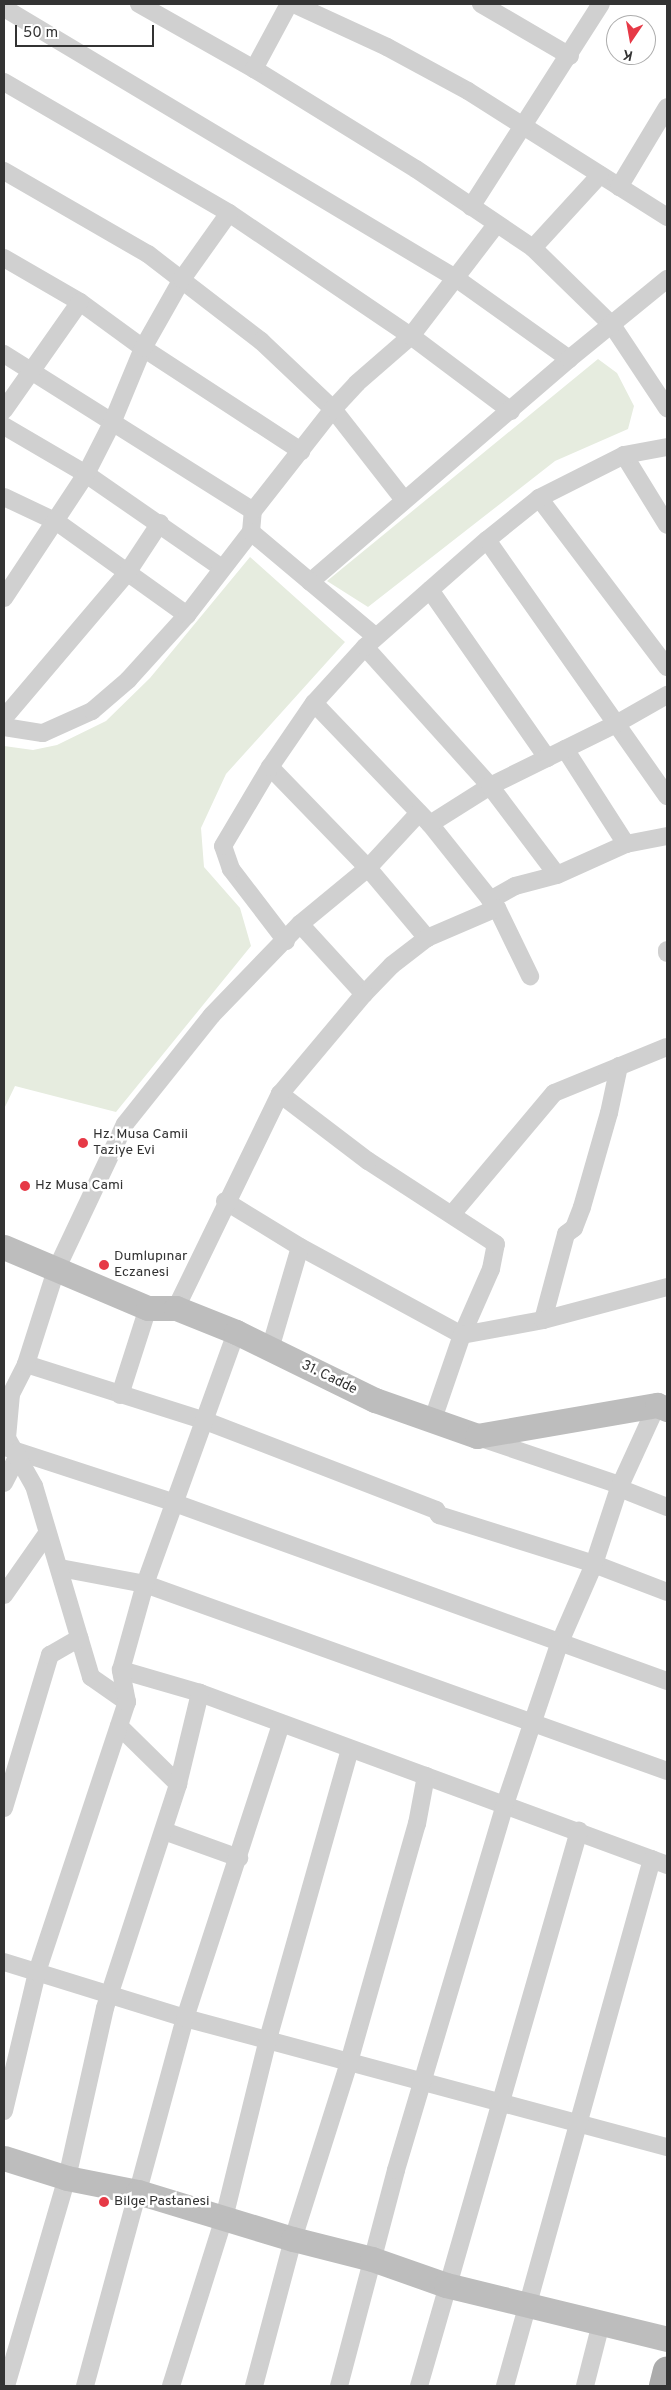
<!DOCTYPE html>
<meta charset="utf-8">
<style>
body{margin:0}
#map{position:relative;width:671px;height:2390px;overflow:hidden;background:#fff;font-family:Overpass,sans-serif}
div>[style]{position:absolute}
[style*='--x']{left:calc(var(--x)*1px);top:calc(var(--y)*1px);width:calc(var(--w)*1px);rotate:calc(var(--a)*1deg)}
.green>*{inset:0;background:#e6ecdf}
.street>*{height:18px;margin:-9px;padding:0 9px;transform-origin:9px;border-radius:9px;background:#d0d0d0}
.secondary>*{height:25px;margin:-12.5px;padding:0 12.5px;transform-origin:12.5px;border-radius:12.5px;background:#bdbdbd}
.primary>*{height:28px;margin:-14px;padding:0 14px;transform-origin:14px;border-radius:14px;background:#ababab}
.dots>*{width:14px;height:14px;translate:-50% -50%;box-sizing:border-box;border:2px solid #fff;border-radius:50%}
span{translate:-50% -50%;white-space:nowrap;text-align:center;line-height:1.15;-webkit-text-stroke:5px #fff;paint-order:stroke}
.poi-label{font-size:14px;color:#333}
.left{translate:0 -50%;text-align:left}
.street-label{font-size:14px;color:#333}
.frame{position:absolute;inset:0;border:5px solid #333;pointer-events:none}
.north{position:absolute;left:606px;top:15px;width:50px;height:50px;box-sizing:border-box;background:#fff;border:1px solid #adadad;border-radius:50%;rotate:192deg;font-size:14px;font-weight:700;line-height:20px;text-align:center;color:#333}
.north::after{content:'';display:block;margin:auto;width:18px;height:22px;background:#e63946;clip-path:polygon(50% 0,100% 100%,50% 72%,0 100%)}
.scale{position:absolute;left:15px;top:25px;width:139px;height:22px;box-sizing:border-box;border:2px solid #333;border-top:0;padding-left:6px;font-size:15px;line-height:18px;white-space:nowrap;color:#333;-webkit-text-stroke:4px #fff;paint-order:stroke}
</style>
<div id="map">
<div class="green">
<i style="clip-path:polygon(598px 359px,617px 373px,634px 406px,628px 429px,555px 461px,368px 607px,327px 581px)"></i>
<i style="clip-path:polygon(250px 557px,345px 642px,226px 774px,201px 828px,204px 867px,240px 908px,251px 946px,116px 1112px,15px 1086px,4px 1109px,4px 746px,33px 750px,57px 745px,106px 721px,150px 678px)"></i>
</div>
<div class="street">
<i style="--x:139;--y:4;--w:132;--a:29.5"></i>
<i style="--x:254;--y:69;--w:190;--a:31.7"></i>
<i style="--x:416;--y:169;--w:141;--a:34"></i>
<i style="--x:533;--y:248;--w:110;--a:44.3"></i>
<i style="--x:612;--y:325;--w:100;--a:56.5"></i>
<i style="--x:294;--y:4;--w:102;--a:24.8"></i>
<i style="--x:387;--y:47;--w:92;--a:28.5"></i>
<i style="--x:468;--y:91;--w:236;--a:32.3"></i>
<i style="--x:481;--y:4;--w:103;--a:30.3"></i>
<i style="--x:4;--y:8;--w:528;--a:30.89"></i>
<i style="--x:457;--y:279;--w:138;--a:35.5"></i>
<i style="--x:254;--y:69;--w:74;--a:-61.7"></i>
<i style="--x:4;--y:82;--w:260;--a:30.2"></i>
<i style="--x:229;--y:213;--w:220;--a:34.1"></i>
<i style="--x:411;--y:336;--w:125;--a:36.9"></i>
<i style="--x:4;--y:171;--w:166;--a:30"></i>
<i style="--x:148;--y:254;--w:143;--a:37.6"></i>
<i style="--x:261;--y:341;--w:99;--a:43.4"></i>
<i style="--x:333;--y:409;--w:115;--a:52"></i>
<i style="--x:619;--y:187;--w:93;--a:-59"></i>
<i style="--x:471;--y:207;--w:241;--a:-57.4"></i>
<i style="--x:533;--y:248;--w:99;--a:-47.5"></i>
<i style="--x:4;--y:258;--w:88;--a:30.1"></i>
<i style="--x:80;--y:302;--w:78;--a:36.1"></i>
<i style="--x:143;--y:348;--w:189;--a:33.1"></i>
<i style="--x:4;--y:354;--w:294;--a:32.2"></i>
<i style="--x:4;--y:410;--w:132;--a:-54.9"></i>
<i style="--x:4;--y:426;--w:95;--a:30.3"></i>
<i style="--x:86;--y:474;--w:165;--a:34.7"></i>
<i style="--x:624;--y:455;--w:82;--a:58.4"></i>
<i style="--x:4;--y:497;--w:59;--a:25.3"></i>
<i style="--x:57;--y:522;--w:160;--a:35.6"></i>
<i style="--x:539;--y:498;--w:212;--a:52.9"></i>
<i style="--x:251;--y:532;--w:21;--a:-85"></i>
<i style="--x:253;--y:511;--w:130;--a:-51.9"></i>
<i style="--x:333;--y:409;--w:35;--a:-47"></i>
<i style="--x:357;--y:383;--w:72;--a:-41"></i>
<i style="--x:411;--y:336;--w:140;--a:-52.6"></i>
<i style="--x:487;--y:540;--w:313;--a:54.9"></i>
<i style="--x:310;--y:582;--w:342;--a:-40.7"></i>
<i style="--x:569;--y:359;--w:127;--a:-39.2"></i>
<i style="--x:430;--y:590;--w:205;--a:55.1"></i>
<i style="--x:4;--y:598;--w:149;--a:-56.5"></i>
<i style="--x:86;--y:474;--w:57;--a:-63"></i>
<i style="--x:112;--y:423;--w:81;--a:-67.5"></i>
<i style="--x:143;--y:348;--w:79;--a:-60.5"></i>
<i style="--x:182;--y:279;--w:81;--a:-54.5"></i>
<i style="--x:365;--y:647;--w:187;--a:48"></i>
<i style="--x:490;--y:786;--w:111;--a:53"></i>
<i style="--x:314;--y:703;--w:168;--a:46.2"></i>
<i style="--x:430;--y:824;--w:107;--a:51.4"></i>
<i style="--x:497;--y:908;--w:76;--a:64.1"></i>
<i style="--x:4;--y:718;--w:190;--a:-49.7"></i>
<i style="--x:127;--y:573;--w:60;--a:-56.6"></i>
<i style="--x:4;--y:727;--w:39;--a:9"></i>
<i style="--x:43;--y:733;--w:54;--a:-24.2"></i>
<i style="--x:92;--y:711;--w:48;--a:-40.7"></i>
<i style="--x:128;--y:680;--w:88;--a:-47.8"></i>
<i style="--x:187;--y:615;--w:105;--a:-52.4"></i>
<i style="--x:251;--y:532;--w:163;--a:40"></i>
<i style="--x:565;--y:749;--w:113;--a:57.3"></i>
<i style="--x:270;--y:767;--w:141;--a:45.9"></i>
<i style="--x:368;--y:868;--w:92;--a:49.9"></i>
<i style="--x:430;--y:824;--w:71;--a:-32.3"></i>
<i style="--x:490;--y:786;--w:140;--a:-26.2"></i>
<i style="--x:616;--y:724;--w:59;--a:-29.6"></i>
<i style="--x:490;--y:900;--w:29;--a:-29"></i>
<i style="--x:515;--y:886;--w:43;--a:-14.7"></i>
<i style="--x:557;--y:875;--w:76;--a:-24.2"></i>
<i style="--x:626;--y:844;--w:42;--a:-11"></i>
<i style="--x:300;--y:924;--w:95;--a:47.6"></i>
<i style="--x:364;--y:994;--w:40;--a:-46"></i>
<i style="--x:392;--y:965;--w:44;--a:-37.6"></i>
<i style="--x:427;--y:938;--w:76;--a:-23.2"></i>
<i style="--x:286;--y:941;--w:91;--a:-127.4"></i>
<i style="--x:231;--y:869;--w:24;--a:-109"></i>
<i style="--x:223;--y:846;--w:92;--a:-59.3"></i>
<i style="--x:270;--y:767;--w:78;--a:-55.5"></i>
<i style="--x:314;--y:703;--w:76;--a:-47.7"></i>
<i style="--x:365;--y:647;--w:162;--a:-41.3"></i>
<i style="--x:487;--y:540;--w:67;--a:-38.9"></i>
<i style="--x:539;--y:498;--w:95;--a:-26.8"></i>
<i style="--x:624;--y:455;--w:44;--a:-10.5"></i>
<i style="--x:667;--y:950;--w:3;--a:90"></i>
<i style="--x:225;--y:1201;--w:88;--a:31.5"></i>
<i style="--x:300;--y:1247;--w:184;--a:28.5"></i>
<i style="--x:462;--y:1335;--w:72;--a:-66.3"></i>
<i style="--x:491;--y:1269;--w:25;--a:-79"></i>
<i style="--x:496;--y:1244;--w:153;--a:-147"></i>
<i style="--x:368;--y:1161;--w:111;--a:-142.7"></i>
<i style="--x:453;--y:1213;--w:157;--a:-49.9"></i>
<i style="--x:554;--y:1093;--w:122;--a:-22.2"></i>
<i style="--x:176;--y:1308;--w:238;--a:-64.1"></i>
<i style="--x:280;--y:1094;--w:131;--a:-50"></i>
<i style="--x:543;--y:1320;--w:89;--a:-75"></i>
<i style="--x:566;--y:1234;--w:10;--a:-37"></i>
<i style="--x:574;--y:1228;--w:22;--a:-69"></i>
<i style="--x:582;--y:1207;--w:98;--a:-74"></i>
<i style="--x:609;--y:1113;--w:48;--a:-78"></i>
<i style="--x:270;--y:1349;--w:106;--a:-73.6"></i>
<i style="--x:26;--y:1364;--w:186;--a:17.6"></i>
<i style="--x:203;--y:1420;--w:250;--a:21.1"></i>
<i style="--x:436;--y:1510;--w:6;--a:59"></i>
<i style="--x:439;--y:1515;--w:163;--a:17.5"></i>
<i style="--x:594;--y:1564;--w:78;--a:21"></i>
<i style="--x:120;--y:1395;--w:91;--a:-72.2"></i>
<i style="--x:433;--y:1419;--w:89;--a:-71"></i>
<i style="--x:462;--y:1335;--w:82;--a:-10.5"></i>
<i style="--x:543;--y:1320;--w:128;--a:-14.9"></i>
<i style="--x:478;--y:1437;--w:144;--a:18.7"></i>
<i style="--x:614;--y:1483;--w:7;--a:45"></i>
<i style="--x:619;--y:1488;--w:52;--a:21.6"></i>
<i style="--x:10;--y:1449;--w:170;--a:18.1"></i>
<i style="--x:172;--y:1502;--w:526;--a:19.88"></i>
<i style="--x:4;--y:1483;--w:28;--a:-63"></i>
<i style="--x:60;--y:1568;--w:86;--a:10.7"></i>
<i style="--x:145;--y:1584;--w:554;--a:19.71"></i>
<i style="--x:4;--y:1595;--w:73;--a:-55"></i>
<i style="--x:121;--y:1670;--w:82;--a:16.2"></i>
<i style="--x:200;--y:1693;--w:498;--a:20.2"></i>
<i style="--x:127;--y:1702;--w:44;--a:-145.2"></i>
<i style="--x:91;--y:1677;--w:199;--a:-106.6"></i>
<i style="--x:34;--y:1486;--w:55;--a:-119.4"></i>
<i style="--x:7;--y:1438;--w:44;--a:-84.8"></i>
<i style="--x:11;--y:1394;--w:34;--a:-63"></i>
<i style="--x:26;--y:1364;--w:99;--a:-72.3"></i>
<i style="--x:56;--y:1270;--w:161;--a:-64.7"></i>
<i style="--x:125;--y:1124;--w:139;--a:-51.4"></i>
<i style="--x:212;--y:1015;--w:127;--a:-46"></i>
<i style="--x:300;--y:924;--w:88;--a:-39.5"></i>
<i style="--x:368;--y:868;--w:75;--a:-47.2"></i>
<i style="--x:119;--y:1726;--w:83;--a:44.5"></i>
<i style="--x:4;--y:1808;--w:160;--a:-73.3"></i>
<i style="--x:50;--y:1655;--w:34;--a:-30"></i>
<i style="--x:164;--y:1831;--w:80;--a:19.8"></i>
<i style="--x:4;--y:1962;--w:189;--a:17.2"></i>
<i style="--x:185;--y:2018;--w:499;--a:15"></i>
<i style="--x:4;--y:2111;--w:143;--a:-76.6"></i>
<i style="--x:37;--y:1972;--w:285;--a:-71.6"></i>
<i style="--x:127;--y:1702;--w:33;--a:-101"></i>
<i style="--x:121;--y:1670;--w:89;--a:-74.4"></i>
<i style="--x:145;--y:1584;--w:268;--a:-70.1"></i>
<i style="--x:6;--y:2386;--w:217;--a:-73.7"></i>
<i style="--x:67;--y:2178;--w:174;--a:-77.4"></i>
<i style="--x:105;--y:2008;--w:236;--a:-71.9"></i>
<i style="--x:178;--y:1784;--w:94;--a:-76.4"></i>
<i style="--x:85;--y:2386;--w:381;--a:-74.8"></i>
<i style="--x:185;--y:2018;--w:309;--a:-71.9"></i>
<i style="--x:171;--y:2386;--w:176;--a:-72.5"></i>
<i style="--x:224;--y:2218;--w:184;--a:-76.2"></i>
<i style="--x:268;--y:2039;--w:301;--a:-74.2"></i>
<i style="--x:254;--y:2386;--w:152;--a:-75.1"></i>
<i style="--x:293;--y:2239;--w:186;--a:-72.4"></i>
<i style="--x:349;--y:2062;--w:248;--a:-74.1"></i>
<i style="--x:417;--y:1824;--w:49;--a:-79.4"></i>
<i style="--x:339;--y:2386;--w:223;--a:-75.2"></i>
<i style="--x:396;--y:2170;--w:379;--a:-73.4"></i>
<i style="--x:504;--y:1807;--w:174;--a:-71.3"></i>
<i style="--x:560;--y:1642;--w:85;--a:-66.4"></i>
<i style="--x:594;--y:1564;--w:80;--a:-71.8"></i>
<i style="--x:619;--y:1488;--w:91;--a:-65.4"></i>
<i style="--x:419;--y:2386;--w:578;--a:-73.92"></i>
<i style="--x:505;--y:2386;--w:547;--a:-74.41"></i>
<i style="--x:585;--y:2386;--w:65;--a:-75.7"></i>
</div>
<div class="secondary">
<i style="--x:4;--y:1247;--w:156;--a:23"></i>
<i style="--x:148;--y:1308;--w:28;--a:0"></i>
<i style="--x:176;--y:1308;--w:65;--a:21.8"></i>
<i style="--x:236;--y:1332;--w:155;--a:26.1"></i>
<i style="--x:375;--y:1400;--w:108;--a:19.4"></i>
<i style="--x:477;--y:1436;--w:183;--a:-9.8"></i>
<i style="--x:657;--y:1405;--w:11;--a:22"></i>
<i style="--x:4;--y:2158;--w:66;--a:17.6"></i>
<i style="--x:67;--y:2178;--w:72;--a:11.2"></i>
<i style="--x:138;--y:2192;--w:162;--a:16.9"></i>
<i style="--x:293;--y:2239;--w:81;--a:14.2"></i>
<i style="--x:372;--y:2259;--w:78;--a:19.4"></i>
<i style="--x:446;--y:2285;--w:228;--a:13.7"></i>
</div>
<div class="primary">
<i style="--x:663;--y:2386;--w:16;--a:-76"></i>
</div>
<div class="dots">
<i style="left:83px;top:1143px;background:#e63946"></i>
<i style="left:25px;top:1186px;background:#e63946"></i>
<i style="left:104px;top:1265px;background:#e63946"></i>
<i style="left:104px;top:2202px;background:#e63946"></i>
</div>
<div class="poi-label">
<span class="left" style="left:93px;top:1143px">Hz. Musa Camii<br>Taziye Evi</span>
<span class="left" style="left:35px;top:1186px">Hz Musa Cami</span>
<span class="left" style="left:114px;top:1265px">Dumlupınar<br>Eczanesi</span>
<span class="left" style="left:114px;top:2202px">Bilge Pastanesi</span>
</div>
<div class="street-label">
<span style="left:329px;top:1378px;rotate:26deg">31. Cadde</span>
</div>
<div class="frame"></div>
<div class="north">K</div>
<div class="scale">50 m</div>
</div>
